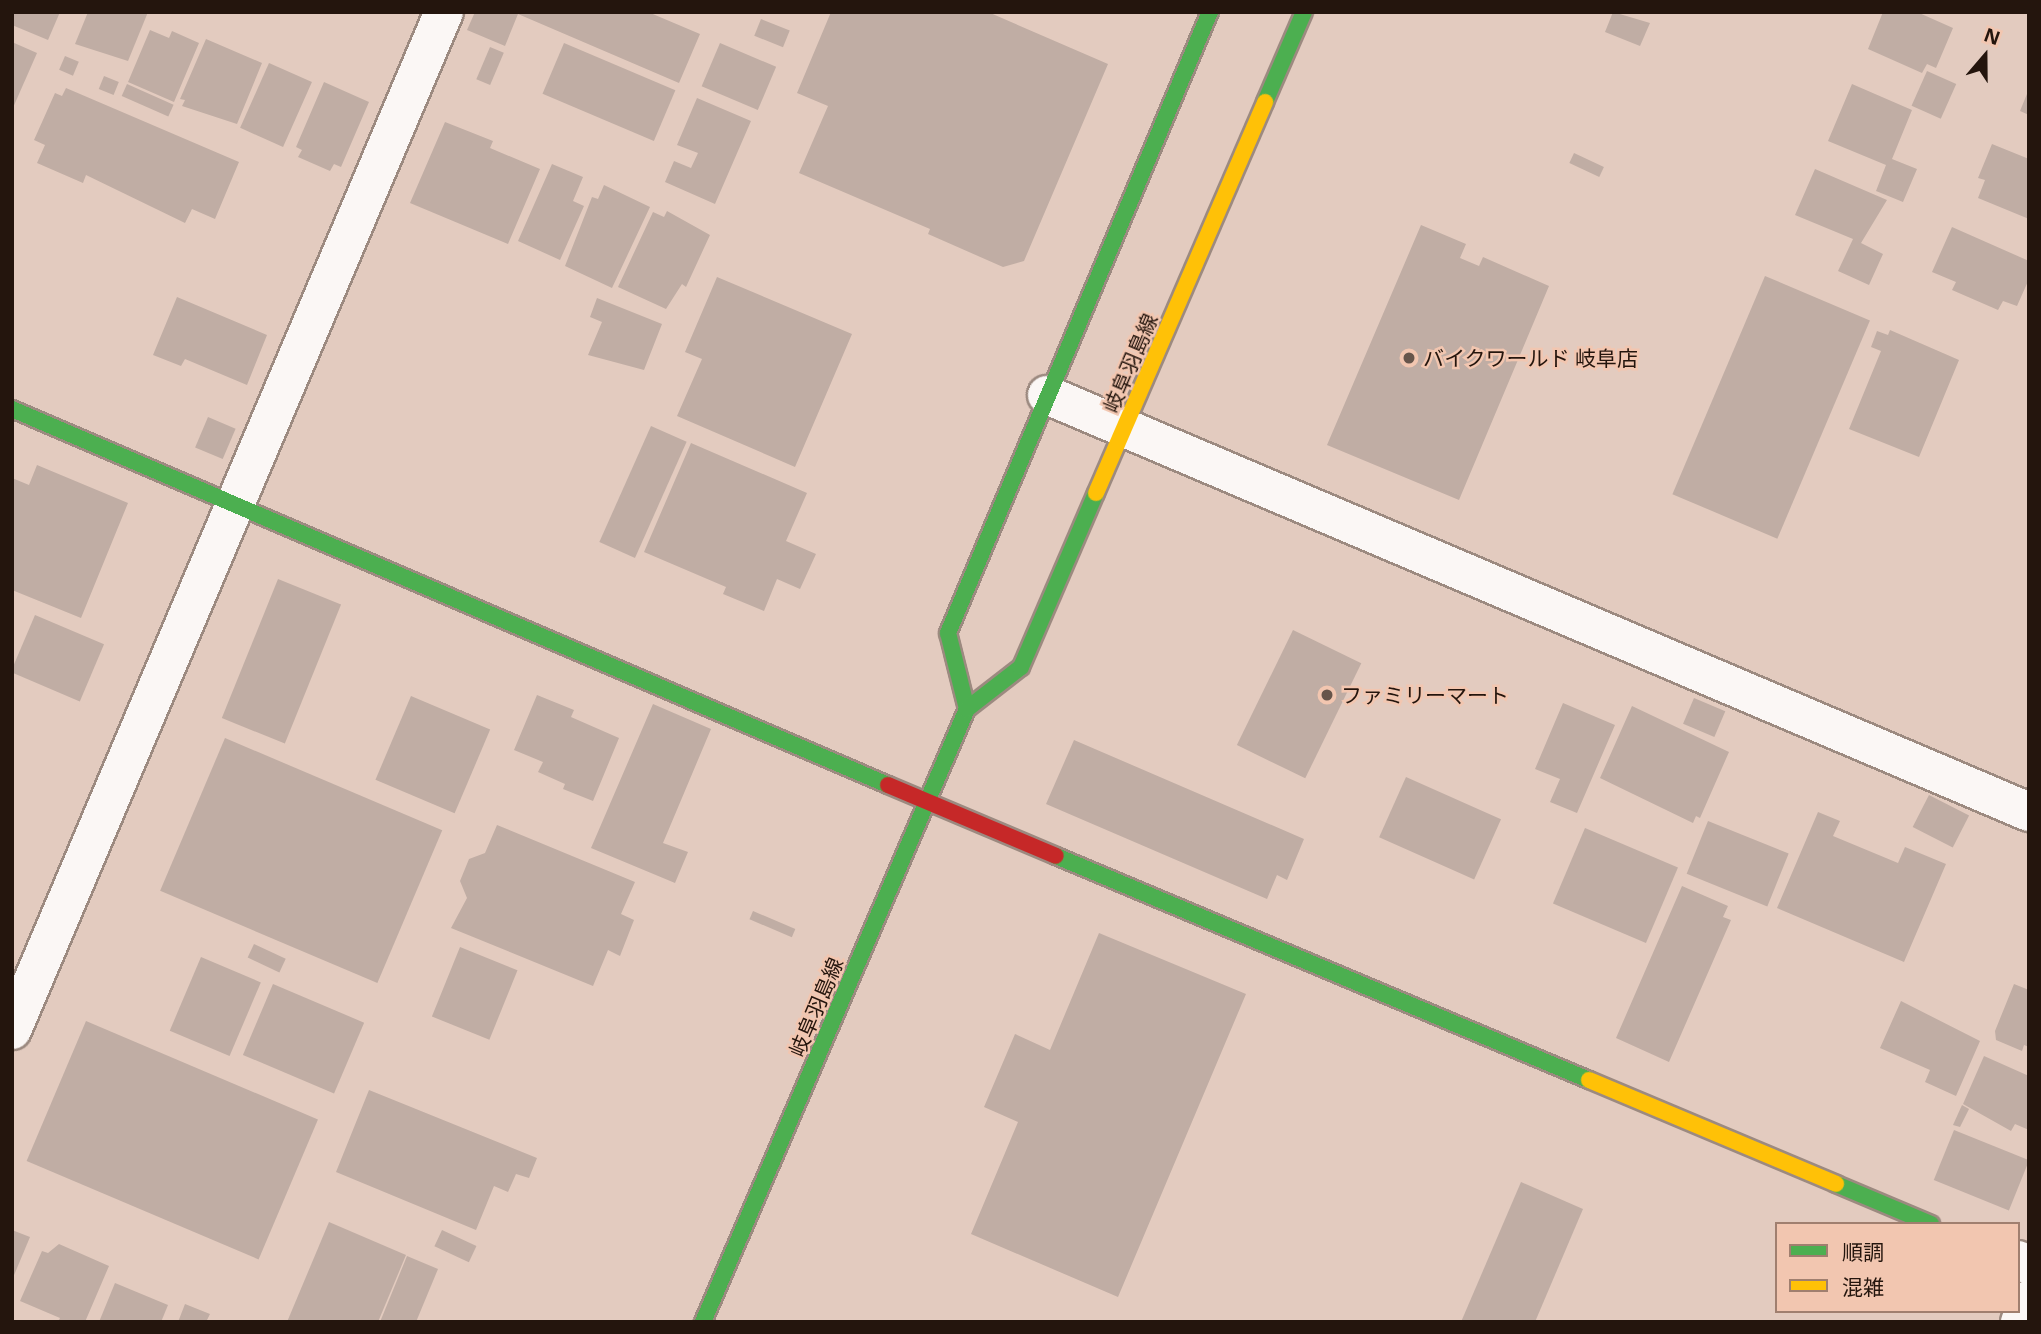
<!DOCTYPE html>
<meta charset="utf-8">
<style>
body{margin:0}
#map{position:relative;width:2041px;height:1334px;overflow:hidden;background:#e3cbbf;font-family:"Open Sans","Noto Sans JP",sans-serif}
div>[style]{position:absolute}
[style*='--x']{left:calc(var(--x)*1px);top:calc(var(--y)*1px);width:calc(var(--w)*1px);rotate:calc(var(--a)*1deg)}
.building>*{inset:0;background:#c0ada4;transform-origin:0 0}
.roads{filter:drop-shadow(2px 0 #9c8a80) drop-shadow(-2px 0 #9c8a80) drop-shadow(0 2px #9c8a80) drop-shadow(0 -2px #9c8a80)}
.street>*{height:38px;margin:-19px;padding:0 19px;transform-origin:19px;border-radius:19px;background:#fbf7f5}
.fast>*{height:16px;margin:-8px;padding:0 8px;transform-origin:8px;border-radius:8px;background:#4caf50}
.slow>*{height:16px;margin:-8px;padding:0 8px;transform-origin:8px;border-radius:8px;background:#ffc107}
.jam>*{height:16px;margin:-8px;padding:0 8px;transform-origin:8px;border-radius:8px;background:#c62828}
.dots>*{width:19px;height:19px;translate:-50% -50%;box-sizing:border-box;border:4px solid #f2c6b0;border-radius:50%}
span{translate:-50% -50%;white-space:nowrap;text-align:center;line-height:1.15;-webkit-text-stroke:5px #f2c6b0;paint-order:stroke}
.poi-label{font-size:21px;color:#24150d}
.left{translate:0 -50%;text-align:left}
.street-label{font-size:21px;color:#24150d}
.frame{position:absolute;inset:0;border:14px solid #24150d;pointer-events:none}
.legend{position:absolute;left:1775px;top:1222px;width:245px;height:91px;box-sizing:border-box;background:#f2c6b0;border:2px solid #a07f6f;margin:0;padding:9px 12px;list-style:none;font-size:21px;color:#24150d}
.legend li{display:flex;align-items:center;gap:14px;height:35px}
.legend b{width:35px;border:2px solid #a07f6f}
.north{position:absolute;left:1950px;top:21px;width:70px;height:70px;-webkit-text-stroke:5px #f2c6b0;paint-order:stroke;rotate:20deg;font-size:19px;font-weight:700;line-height:28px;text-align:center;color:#24150d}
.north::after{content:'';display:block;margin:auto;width:24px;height:32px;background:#24150d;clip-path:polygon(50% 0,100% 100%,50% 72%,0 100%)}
</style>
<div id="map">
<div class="building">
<i style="clip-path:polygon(12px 12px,60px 12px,48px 40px,12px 25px)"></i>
<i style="clip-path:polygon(88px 12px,148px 12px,128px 61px,75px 44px)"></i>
<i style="clip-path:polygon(475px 12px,648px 12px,700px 34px,679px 83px,518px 14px,505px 46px,467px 30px)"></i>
<i style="clip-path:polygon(831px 12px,988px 12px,1108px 64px,1024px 261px,1003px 267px,928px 234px,930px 229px,799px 173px,828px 106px,797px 93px)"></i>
<i style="clip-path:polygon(1613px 12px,1650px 23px,1640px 46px,1605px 32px)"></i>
<i style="clip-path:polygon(1883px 12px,1917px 12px,1953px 28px,1936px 68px,1927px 64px,1922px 73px,1868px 49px)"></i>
<i style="left:761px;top:19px;width:31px;height:18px;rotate:22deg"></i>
<i style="clip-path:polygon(150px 30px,169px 38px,172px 31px,199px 43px,174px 102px,128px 82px)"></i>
<i style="clip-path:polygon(206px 39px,262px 63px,237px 124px,182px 106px,185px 100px,180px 99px)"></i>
<i style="clip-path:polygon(12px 42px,37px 53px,12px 110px)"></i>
<i style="left:564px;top:43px;width:121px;height:55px;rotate:23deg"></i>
<i style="left:720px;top:43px;width:61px;height:47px;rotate:23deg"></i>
<i style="left:490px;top:47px;width:15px;height:35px;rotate:23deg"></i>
<i style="left:65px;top:56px;width:15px;height:15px;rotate:23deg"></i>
<i style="left:269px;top:63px;width:47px;height:71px;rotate:24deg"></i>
<i style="left:1927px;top:71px;width:32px;height:38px;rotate:24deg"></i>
<i style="left:104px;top:76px;width:16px;height:14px;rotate:22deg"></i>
<i style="clip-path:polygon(324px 82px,369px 102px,341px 167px,334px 164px,330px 171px,298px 157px,302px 150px,296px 147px)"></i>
<i style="left:127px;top:84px;width:51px;height:13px;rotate:24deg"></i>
<i style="clip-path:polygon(1852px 84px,1912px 110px,1892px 159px,1917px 169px,1903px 202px,1876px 191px,1886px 165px,1828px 141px)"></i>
<i style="clip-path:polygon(66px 88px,239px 162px,215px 219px,192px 209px,185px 223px,86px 175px,83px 183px,37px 163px,45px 145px,34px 140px,55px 93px,62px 96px)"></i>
<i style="clip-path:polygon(2029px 89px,2029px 115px,2020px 111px)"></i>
<i style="clip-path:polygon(697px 98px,751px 121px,715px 204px,665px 182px,674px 161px,691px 168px,698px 153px,677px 145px)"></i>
<i style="clip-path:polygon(445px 122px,493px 141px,490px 148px,540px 169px,508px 244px,410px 203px)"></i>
<i style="clip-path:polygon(1992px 144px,2029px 159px,2029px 219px,1978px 198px,1985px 180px,1978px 178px)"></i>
<i style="left:1574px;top:153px;width:33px;height:11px;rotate:25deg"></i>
<i style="clip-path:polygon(552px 164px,583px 177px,573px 201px,584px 206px,560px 260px,518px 241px)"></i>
<i style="clip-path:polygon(1815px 169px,1887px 200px,1861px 243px,1883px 254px,1869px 285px,1838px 271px,1853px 239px,1795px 215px)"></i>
<i style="clip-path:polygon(604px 185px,650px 207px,612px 288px,565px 266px,592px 197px,598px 199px)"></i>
<i style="clip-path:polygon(667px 211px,710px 235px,686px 287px,682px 284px,666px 309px,618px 287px,653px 212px,664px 217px)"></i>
<i style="clip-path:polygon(1421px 225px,1466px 244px,1460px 258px,1479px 266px,1483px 257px,1549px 286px,1459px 500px,1327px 445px)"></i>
<i style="clip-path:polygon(1952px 227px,2029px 261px,2029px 279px,2017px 306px,2003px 301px,1998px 310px,1952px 290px,1956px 282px,1932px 272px)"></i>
<i style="left:1765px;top:276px;width:114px;height:237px;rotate:23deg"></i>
<i style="clip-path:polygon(717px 277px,852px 334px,795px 467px,677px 416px,702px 359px,685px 352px)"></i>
<i style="clip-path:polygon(177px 297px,267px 335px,247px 385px,185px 359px,181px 366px,153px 355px)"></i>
<i style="clip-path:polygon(597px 298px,662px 324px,644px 370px,588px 355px,602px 322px,590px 317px)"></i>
<i style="clip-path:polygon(1890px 330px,1959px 360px,1919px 457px,1849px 429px,1881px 351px,1871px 347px,1877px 331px,1888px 335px)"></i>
<i style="left:208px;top:417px;width:30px;height:33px;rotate:23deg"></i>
<i style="left:651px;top:426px;width:39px;height:127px;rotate:24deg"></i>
<i style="clip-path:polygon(691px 443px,807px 493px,786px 541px,816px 554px,800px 589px,777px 579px,764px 611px,723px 594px,726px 587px,644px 552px)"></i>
<i style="clip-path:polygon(37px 465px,128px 503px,81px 618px,12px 590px,12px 478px,29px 485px)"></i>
<i style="left:278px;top:579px;width:68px;height:150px;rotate:22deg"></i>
<i style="left:35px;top:615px;width:75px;height:62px;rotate:23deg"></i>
<i style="left:1293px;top:630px;width:76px;height:128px;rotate:26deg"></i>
<i style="clip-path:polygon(537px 695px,574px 710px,571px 717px,619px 738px,593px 801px,563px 789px,565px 784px,538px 772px,543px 762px,514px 750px)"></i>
<i style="left:411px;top:696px;width:86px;height:91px;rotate:23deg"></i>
<i style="left:1694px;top:698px;width:34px;height:28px;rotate:23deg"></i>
<i style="clip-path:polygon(1563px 703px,1615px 725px,1577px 813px,1550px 802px,1560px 779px,1535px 769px)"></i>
<i style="clip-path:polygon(653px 704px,711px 729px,663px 843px,688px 852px,675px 883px,591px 848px)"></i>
<i style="clip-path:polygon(1632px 706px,1729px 752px,1700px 818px,1696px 816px,1693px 823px,1600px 778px)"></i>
<i style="left:225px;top:738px;width:236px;height:166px;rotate:23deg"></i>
<i style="clip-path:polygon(1074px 740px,1304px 839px,1287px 880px,1277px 875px,1267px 899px,1046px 804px)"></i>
<i style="left:1406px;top:777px;width:104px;height:66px;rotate:24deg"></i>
<i style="left:1929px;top:795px;width:45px;height:36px;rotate:27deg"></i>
<i style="clip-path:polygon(1818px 812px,1840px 821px,1833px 836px,1898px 863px,1905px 847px,1946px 864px,1904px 962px,1777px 908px)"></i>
<i style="left:1708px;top:821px;width:87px;height:57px;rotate:22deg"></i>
<i style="clip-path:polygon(497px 825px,635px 882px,621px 914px,634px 920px,620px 956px,608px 950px,593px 986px,451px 928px,467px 898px,460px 881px,469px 859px,485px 853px)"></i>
<i style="left:1585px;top:828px;width:101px;height:82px;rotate:23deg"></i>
<i style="clip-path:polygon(1682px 886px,1728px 906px,1723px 917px,1731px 920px,1669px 1062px,1616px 1038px)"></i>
<i style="left:753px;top:911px;width:46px;height:9px;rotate:23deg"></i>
<i style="clip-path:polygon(1099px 933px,1246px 994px,1118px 1297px,971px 1234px,1018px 1122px,984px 1107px,1015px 1034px,1050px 1050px)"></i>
<i style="left:254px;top:944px;width:35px;height:15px;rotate:25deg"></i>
<i style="left:460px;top:947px;width:62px;height:75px;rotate:22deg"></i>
<i style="left:201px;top:957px;width:65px;height:80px;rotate:23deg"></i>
<i style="left:273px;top:984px;width:99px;height:77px;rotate:23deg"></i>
<i style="clip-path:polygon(2014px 984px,2029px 990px,2029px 1047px,2024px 1045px,2022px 1051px,1996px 1040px,1995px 1031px)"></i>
<i style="clip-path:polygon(1901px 1001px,1980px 1041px,1956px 1096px,1925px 1082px,1930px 1070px,1880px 1048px)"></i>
<i style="left:86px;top:1021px;width:252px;height:152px;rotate:23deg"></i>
<i style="clip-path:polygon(1984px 1056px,2029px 1076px,2029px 1130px,2015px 1124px,2011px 1131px,1963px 1104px)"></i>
<i style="clip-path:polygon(369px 1090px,537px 1158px,529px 1178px,516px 1174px,508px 1192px,494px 1186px,476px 1230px,336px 1172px)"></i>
<i style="clip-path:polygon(1962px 1105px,1969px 1109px,1960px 1127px,1953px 1125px)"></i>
<i style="left:1954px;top:1130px;width:81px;height:54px;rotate:22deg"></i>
<i style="clip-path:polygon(1521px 1182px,1583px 1209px,1535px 1322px,1461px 1322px)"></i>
<i style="clip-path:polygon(329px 1222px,406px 1255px,378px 1322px,287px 1322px)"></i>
<i style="clip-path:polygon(12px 1230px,30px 1237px,12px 1280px)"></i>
<i style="left:442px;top:1230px;width:38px;height:18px;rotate:25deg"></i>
<i style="clip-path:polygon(59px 1244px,109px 1266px,85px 1322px,58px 1322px,60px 1318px,20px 1301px,42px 1251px,48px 1253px)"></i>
<i style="clip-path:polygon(407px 1256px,438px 1269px,416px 1322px,380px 1322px)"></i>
<i style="clip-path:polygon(115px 1283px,168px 1305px,161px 1322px,99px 1322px)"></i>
<i style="clip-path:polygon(185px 1304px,210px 1314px,207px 1320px,212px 1322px,178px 1322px)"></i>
</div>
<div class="roads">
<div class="street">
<i style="--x:1047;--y:395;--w:1067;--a:23.01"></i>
<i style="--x:12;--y:1030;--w:1106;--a:-67.01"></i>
<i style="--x:2018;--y:1260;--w:12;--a:24"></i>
<i style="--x:2020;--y:1322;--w:24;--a:-68"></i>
</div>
<div class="fast">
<i style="--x:1265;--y:102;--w:98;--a:-66.6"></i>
<i style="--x:12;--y:409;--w:953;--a:23.23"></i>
<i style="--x:967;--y:709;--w:78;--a:-104"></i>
<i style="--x:948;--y:633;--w:674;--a:-67.13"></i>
<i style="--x:1056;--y:856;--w:578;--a:22.8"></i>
<i style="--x:1836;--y:1184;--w:103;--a:22.8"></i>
<i style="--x:703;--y:1322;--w:667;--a:-66.7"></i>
<i style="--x:967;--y:709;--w:68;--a:-37.9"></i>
<i style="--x:1021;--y:667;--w:189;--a:-66.7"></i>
</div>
<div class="slow">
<i style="--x:1096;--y:493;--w:426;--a:-66.6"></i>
<i style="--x:1589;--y:1080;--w:268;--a:22.8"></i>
</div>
<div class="jam">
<i style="--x:888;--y:785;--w:182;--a:22.9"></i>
</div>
</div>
<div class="dots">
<i style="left:1409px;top:358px;background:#67554b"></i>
<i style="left:1327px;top:695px;background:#67554b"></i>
</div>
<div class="poi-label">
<span class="left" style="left:1423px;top:358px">バイクワールド 岐阜店</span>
<span class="left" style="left:1341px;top:695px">ファミリーマート</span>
</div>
<div class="street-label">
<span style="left:1130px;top:363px;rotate:-67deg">岐阜羽島線</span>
<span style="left:816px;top:1007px;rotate:-67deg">岐阜羽島線</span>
</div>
<div class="frame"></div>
<ul class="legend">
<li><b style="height:9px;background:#4caf50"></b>順調</li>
<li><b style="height:9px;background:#ffc107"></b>混雑</li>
</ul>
<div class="north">N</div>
</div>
